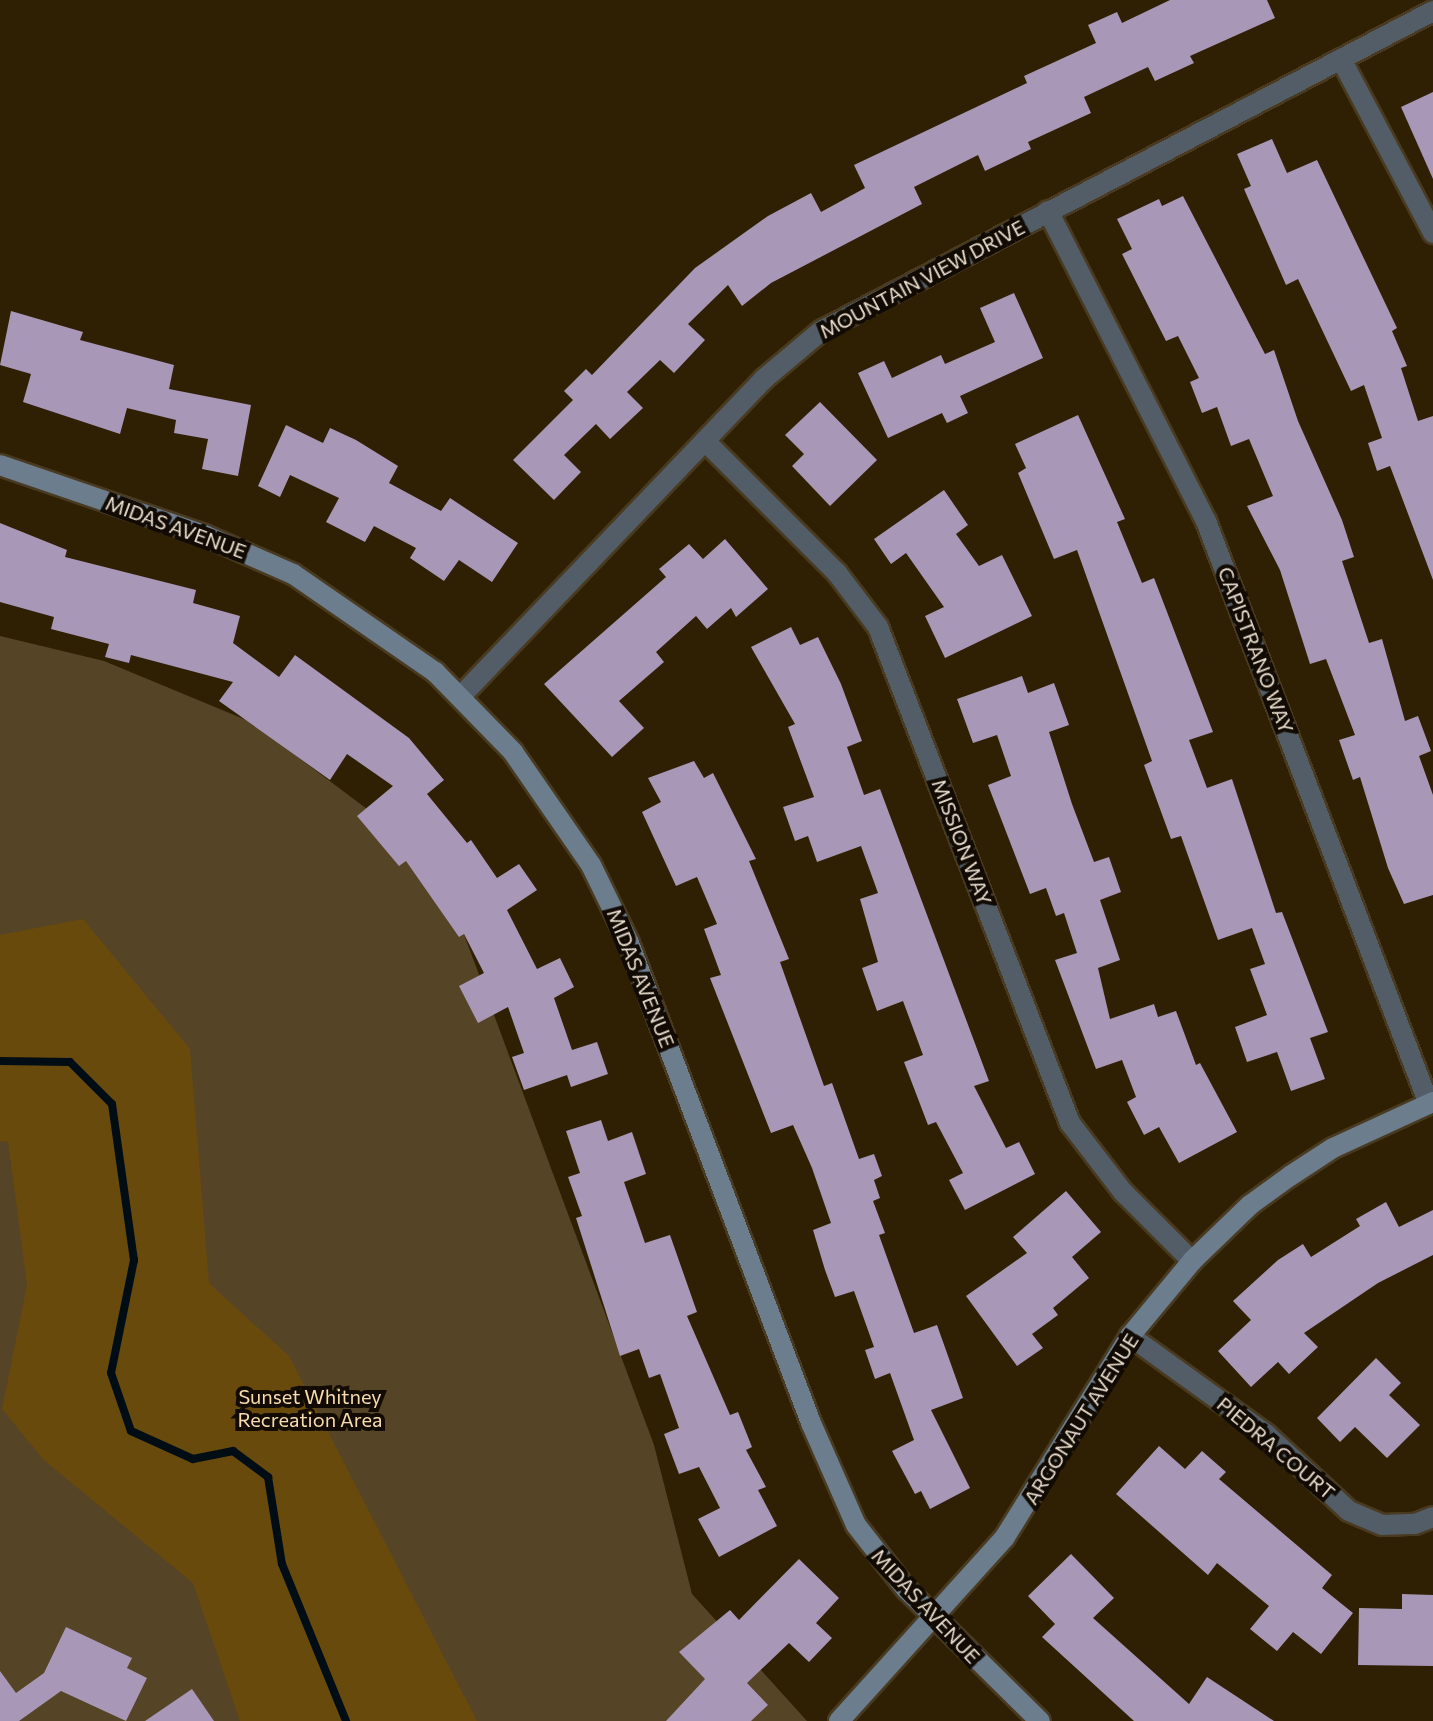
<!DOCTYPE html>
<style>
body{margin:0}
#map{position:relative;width:1433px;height:1721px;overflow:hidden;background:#2f2004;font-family:Commissioner,sans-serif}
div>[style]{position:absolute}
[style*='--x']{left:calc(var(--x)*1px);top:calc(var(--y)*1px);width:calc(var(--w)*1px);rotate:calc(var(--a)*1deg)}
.green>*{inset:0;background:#564427}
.forest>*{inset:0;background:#684a0d}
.stream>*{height:8px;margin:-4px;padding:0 4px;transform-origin:4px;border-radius:4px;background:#000d15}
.building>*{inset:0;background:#a897b6}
.roads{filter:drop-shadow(2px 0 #493b21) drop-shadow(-2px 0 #493b21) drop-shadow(0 2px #493b21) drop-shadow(0 -2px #493b21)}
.street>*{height:20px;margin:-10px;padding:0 10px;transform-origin:10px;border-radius:10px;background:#525d67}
.secondary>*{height:20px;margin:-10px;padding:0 10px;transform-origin:10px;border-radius:10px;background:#6c7d8e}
span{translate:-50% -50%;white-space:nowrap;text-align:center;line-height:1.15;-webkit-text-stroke:8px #120b03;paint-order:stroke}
.street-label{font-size:20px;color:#eadfd0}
.park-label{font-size:20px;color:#f9dcae}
</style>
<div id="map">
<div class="green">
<i style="clip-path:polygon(0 636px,104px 661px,251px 722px,367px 809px,462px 929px,654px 1445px,692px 1594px,807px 1721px,0 1721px)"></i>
</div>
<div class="forest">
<i style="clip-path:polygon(83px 919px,190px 1049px,209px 1283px,289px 1356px,477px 1721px,240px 1721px,193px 1583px,44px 1460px,2px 1409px,27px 1285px,8px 1141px,0 1142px,0 935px)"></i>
</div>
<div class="stream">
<i style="--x:0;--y:1061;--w:70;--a:0.8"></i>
<i style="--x:70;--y:1062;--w:59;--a:45"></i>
<i style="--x:112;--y:1104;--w:158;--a:82"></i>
<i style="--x:134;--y:1260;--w:115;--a:101.5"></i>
<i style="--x:111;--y:1373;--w:61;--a:71"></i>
<i style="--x:131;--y:1431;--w:68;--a:24.3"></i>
<i style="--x:193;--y:1459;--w:41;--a:-11.3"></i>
<i style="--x:233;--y:1451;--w:44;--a:36.6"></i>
<i style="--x:268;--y:1477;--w:88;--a:80.9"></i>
<i style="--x:282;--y:1564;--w:170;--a:67.8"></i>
</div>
<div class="building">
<i style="clip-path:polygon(1170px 0,1267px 0,1275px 18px,1190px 56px,1194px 63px,1155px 81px,1148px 67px,1084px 97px,1091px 113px,1028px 142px,1031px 149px,985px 171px,978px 155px,914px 187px,922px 204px,771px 283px,742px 306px,728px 285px,688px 324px,705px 340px,674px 373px,660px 360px,627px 392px,643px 408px,610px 439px,596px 424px,564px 455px,581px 472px,554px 500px,513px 460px,573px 400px,564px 391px,586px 369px,592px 375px,695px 268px,768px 216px,811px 193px,821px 212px,865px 188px,854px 165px,1027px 83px,1024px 76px,1096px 43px,1088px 25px,1117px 12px,1122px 23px)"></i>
<i style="clip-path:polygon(1433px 92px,1433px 179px,1401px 107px)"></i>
<i style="clip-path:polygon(1272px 139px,1287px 173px,1317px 160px,1397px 328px,1392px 331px,1407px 366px,1401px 368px,1418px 421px,1433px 416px,1433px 580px,1390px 466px,1377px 471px,1368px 443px,1382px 438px,1364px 385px,1351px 391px,1298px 279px,1286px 285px,1244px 189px,1251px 186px,1237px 154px)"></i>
<i style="clip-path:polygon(1183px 196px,1265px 354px,1274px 350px,1298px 421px,1342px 520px,1354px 557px,1342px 561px,1369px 643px,1382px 639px,1405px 721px,1418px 716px,1431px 751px,1419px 756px,1433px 795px,1433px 895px,1404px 904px,1388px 868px,1360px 777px,1353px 780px,1339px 740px,1355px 735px,1326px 659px,1310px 664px,1280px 570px,1247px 506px,1273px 496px,1249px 439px,1231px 446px,1217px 407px,1202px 413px,1190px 382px,1199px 378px,1178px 336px,1166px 341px,1122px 254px,1132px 249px,1117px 219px,1159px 199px,1162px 206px)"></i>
<i style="clip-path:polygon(1014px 293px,1043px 358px,960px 396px,968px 413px,947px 423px,942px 413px,888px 438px,858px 373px,884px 361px,892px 378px,941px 355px,945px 364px,995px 342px,980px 308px)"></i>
<i style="clip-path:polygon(11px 311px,83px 332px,80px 340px,174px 365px,169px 389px,251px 405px,238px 476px,202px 469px,208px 439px,174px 433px,176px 420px,127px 408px,120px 434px,23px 402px,31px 374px,0 365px)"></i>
<i style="clip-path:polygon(820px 402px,877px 460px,830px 506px,792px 466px,804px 454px,785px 435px)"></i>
<i style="clip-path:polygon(1078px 415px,1125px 519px,1117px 522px,1142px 583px,1154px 578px,1213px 732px,1189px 740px,1207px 788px,1232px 779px,1276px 913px,1282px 912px,1328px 1032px,1310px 1038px,1325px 1079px,1291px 1091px,1277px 1052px,1247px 1062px,1235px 1027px,1267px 1015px,1250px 969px,1265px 964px,1252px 928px,1218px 940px,1181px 836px,1171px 839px,1144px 765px,1152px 761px,1077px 550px,1054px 559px,1018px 473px,1026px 468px,1015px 444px)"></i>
<i style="clip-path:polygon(286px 425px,323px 443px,330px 428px,356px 440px,398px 466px,389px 483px,441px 511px,450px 498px,518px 543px,492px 582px,459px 560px,444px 581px,410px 558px,416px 548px,374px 526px,365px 542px,326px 522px,339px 498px,290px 475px,280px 497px,258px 486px)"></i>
<i style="clip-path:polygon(944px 490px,968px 525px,956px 534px,979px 566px,1002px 555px,1032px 616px,945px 658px,925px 616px,944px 607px,906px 553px,891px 564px,874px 539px)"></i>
<i style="clip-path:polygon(0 523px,67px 550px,65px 557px,196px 590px,193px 603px,240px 616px,233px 643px,279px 677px,295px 655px,409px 738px,444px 780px,427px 794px,467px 843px,471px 840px,497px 878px,519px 864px,537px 890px,507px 910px,537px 969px,560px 958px,574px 987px,554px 998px,572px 1050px,597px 1042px,608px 1074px,571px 1087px,567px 1075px,524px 1090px,512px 1057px,524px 1053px,508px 1007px,478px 1023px,459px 986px,484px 973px,464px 934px,459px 937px,406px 861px,399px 866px,357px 816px,393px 786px,347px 754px,330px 780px,219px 701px,233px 682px,131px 655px,129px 663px,105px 657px,109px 644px,51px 629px,54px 617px,0 602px)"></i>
<i style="clip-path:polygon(725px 539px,768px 589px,736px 617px,731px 608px,707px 629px,696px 616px,656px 652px,664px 662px,619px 701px,644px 728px,612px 757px,544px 684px,666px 577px,659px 569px,689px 544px,703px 559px)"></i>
<i style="clip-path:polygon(791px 627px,800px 645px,818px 637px,841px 684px,862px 741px,847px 747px,864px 795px,880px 789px,989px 1081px,974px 1086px,1006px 1148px,1019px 1142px,1035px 1174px,965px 1210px,949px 1180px,963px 1173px,936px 1122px,928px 1125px,904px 1062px,923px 1055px,903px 1001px,877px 1011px,862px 968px,878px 962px,860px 899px,878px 893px,861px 846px,817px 862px,808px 836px,795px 841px,783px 807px,814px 797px,788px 727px,795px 724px,751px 647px)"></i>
<i style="clip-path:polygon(1022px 676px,1028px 693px,1054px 683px,1069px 725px,1049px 732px,1072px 804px,1094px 862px,1109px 857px,1121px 892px,1100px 900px,1120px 960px,1098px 968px,1110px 1019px,1154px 1004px,1158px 1017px,1176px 1011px,1196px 1065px,1200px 1063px,1237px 1132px,1179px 1163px,1159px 1127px,1144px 1135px,1127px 1102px,1136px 1097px,1122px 1060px,1096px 1069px,1055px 960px,1077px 953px,1064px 913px,1056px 916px,1046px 888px,1030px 894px,988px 785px,1011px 776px,997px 735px,973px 743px,957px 699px)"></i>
<i style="clip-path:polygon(694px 761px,704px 778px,713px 773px,756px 859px,749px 861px,789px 959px,780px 962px,824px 1086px,832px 1083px,859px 1159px,874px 1154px,882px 1176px,874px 1180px,880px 1198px,873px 1201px,885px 1233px,879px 1235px,914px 1333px,937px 1325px,963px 1398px,931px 1410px,970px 1488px,930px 1509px,921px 1491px,915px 1494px,892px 1451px,914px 1440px,890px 1373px,875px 1379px,865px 1350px,874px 1347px,854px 1291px,835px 1297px,825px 1270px,813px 1230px,831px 1223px,812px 1168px,793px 1125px,771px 1133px,710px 978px,721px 975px,704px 929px,717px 924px,697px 877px,676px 886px,642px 812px,661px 802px,648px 778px)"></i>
<i style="clip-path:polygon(601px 1120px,608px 1141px,632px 1132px,646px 1174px,624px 1182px,645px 1243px,670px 1235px,697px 1312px,687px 1316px,730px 1415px,738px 1412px,752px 1447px,746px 1450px,766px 1487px,758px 1490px,777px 1526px,719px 1557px,698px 1519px,720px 1508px,699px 1467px,679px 1474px,664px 1434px,679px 1428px,660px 1374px,649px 1378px,639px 1349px,620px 1356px,576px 1218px,582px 1216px,568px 1177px,580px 1173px,566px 1131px)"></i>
<i style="clip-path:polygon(1066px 1191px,1101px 1232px,1072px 1257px,1089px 1278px,1053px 1308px,1058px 1315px,1032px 1334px,1043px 1348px,1017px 1366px,966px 1296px,1027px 1253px,1013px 1237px)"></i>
<i style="clip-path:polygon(1386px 1202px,1399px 1227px,1433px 1210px,1433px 1255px,1378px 1283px,1304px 1333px,1318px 1347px,1289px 1374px,1278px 1362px,1251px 1387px,1218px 1351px,1251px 1320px,1233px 1301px,1278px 1260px,1303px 1244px,1311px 1257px,1360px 1226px,1356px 1219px)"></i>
<i style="clip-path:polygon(1376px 1358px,1401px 1383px,1389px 1395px,1420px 1425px,1387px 1458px,1355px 1427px,1340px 1442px,1317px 1418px)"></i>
<i style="clip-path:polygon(1159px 1446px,1185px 1469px,1202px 1451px,1226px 1472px,1219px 1479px,1332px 1575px,1322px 1588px,1353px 1613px,1321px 1654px,1293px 1632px,1277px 1651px,1250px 1629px,1269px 1606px,1217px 1563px,1208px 1575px,1116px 1494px)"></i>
<i style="clip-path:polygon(1071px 1554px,1114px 1598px,1093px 1618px,1189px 1704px,1207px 1677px,1274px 1721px,1134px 1721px,1042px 1637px,1055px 1624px,1028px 1596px)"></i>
<i style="clip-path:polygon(799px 1559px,839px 1598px,816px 1623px,832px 1638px,809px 1662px,789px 1643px,747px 1683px,768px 1705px,751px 1721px,666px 1721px,705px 1679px,679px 1652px,730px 1610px,739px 1620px)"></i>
<i style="clip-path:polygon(1402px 1594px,1433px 1595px,1433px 1666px,1358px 1665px,1359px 1608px,1402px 1609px)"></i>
<i style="clip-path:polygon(66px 1627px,132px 1658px,127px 1668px,147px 1678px,126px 1721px,61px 1691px,19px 1721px,0 1721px,0 1671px,16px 1693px,44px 1673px)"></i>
<i style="clip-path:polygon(192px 1689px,214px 1721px,145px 1721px)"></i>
</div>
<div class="roads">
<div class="street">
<i style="--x:1341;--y:59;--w:197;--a:62.1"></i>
<i style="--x:1048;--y:211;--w:348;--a:63"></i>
<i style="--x:1206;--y:521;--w:624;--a:69.07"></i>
<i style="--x:705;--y:441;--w:187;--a:45"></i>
<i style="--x:837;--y:573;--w:68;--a:52.8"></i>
<i style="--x:878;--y:627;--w:532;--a:68.84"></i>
<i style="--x:1070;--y:1123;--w:87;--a:52.5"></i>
<i style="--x:1123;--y:1192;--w:98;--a:45"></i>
<i style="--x:461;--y:696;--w:439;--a:-46.3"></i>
<i style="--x:764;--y:379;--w:75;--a:-40.1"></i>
<i style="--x:821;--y:331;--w:691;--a:-27.6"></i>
<i style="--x:1130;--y:1336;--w:168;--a:35.8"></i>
<i style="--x:1266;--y:1434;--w:113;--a:42.9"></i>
<i style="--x:1349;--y:1511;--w:36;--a:23"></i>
<i style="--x:1382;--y:1525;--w:33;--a:-2"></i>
<i style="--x:1415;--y:1524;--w:19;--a:-21"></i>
</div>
<div class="secondary">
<i style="--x:0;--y:465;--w:216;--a:18.9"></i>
<i style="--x:204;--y:535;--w:97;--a:23.7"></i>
<i style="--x:293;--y:574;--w:173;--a:34.6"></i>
<i style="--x:435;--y:672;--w:112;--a:45.7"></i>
<i style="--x:513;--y:752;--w:137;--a:55.4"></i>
<i style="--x:591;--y:865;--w:87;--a:64"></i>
<i style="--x:629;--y:943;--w:513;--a:69.23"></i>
<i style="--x:811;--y:1423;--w:111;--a:66.2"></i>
<i style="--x:856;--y:1525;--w:81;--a:52"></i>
<i style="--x:906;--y:1589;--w:188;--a:44.6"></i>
<i style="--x:839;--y:1721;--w:248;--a:-47.9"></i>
<i style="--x:1005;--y:1537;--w:237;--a:-58.1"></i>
<i style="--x:1130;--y:1336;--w:97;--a:-50.4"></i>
<i style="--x:1192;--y:1261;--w:81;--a:-44"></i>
<i style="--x:1250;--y:1205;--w:49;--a:-35.9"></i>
<i style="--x:1290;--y:1176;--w:51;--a:-33.1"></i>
<i style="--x:1333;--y:1148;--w:110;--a:-24.7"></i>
</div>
</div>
<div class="street-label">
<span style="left:922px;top:279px;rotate:-28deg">MOUNTAIN VIEW DRIVE</span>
<span style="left:176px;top:527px;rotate:20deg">MIDAS AVENUE</span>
<span style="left:1256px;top:650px;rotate:69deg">CAPISTRANO WAY</span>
<span style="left:962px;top:842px;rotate:69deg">MISSION WAY</span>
<span style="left:641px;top:978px;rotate:68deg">MIDAS AVENUE</span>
<span style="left:1081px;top:1419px;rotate:-58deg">ARGONAUT AVENUE</span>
<span style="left:1276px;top:1448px;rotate:40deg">PIEDRA COURT</span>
<span style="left:926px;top:1606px;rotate:47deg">MIDAS AVENUE</span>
</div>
<div class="park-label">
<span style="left:310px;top:1408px">Sunset Whitney<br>Recreation Area</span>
</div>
</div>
